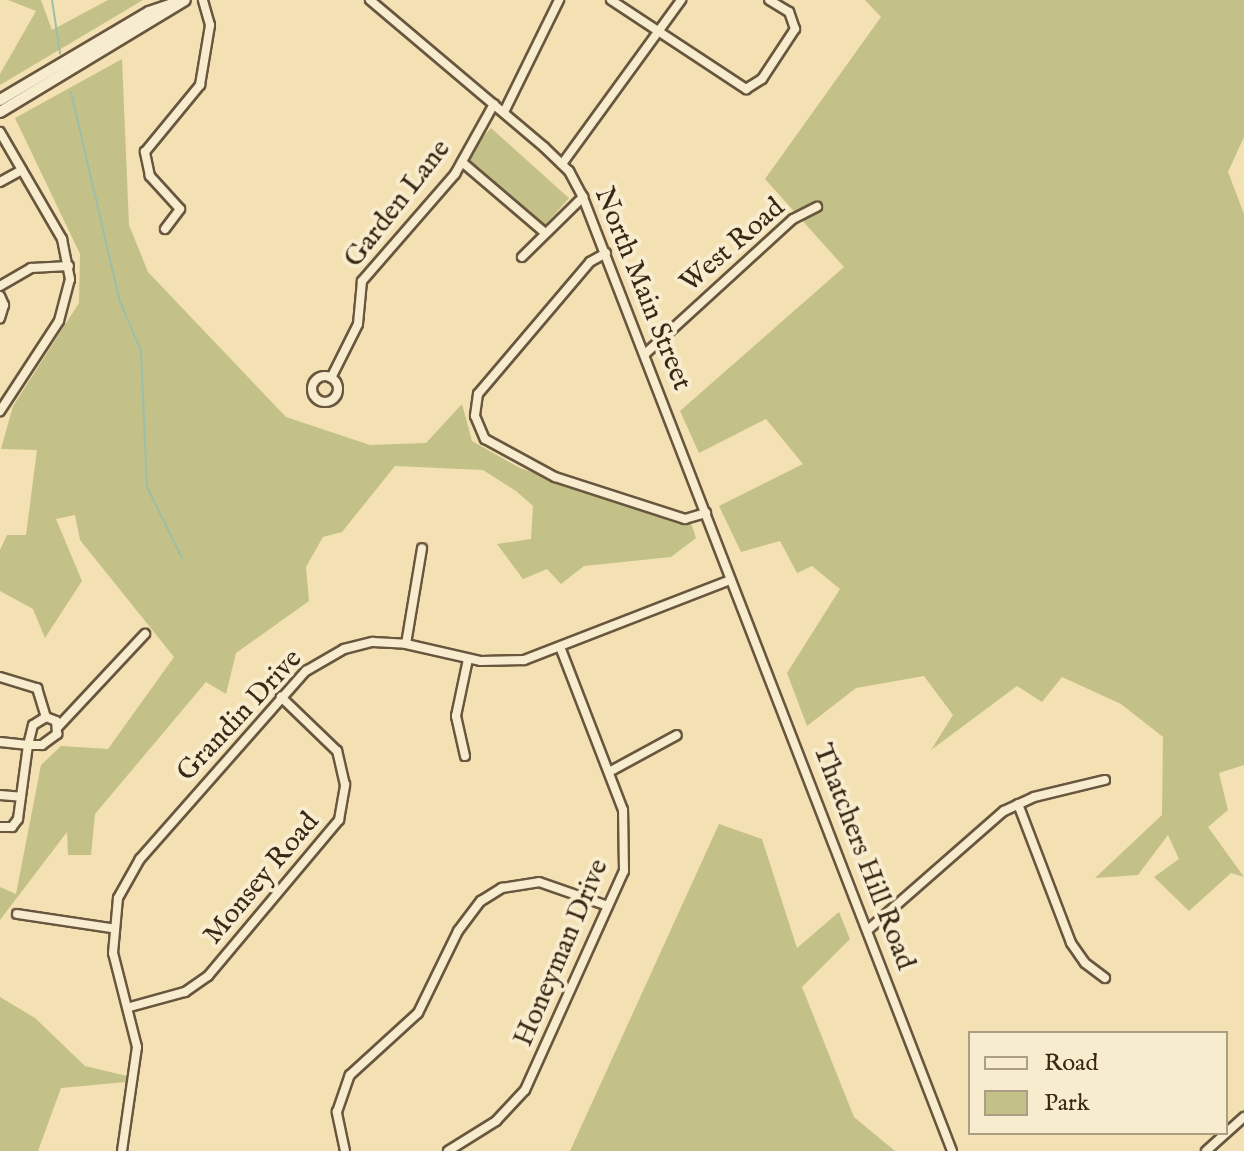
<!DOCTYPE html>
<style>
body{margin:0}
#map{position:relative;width:1244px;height:1151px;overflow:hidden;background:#f4e1b3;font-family:"IM FELL English",serif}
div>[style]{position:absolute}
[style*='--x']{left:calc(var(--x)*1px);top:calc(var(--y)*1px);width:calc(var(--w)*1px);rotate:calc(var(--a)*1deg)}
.green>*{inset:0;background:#c3c187;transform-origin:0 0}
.stream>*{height:2px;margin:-1px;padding:0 1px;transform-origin:1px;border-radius:1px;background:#9dbea7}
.roads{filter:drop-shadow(2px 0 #68563e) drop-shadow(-2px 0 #68563e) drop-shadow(0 2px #68563e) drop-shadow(0 -2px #68563e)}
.minor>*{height:8px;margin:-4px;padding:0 4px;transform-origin:4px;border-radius:4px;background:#f8ecce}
.minor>.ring{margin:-4px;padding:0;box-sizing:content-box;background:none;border:8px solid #f8ecce;border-radius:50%}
.tertiary>*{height:10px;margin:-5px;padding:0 5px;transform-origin:5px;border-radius:5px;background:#f8ecce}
span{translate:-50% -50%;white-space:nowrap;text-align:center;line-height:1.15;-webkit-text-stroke:8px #f8ecce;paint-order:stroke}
.street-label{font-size:28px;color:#3a2817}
.legend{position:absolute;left:968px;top:1031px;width:260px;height:104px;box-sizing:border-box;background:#f8ecce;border:2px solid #ac9e85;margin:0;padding:10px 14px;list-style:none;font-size:24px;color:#3a2817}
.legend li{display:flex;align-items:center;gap:16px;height:40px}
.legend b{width:40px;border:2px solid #ac9e85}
</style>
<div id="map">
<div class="green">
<i style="clip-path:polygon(8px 0,41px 0,52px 30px,108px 0,143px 0,0 85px,0 74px,36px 11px)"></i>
<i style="clip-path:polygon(865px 0,1244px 0,1244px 137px,1228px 172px,1244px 214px,1244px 765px,1219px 773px,1228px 810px,1208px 827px,1244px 877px,1231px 873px,1189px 911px,1154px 877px,1179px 859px,1168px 835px,1138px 875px,1095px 878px,1162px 815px,1163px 737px,1121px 704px,1062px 677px,1042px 702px,1017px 686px,931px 750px,953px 715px,924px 676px,856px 688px,807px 726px,787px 673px,840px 589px,812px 566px,797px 573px,780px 541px,741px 552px,719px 506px,803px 464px,766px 419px,699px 453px,680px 411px,844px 267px,765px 179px,881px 17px)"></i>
<i style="clip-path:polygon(122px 59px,129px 225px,148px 272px,286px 417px,370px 445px,426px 443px,462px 404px,472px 441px,520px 468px,684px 522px,690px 520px,696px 538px,671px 557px,584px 566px,561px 584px,547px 569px,523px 579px,497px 544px,531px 539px,533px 506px,516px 491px,483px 470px,395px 466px,342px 532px,323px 537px,306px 567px,309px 601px,236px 653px,226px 694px,206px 682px,95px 814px,91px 855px,68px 855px,67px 832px,0 920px,0 887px,16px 894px,41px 765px,61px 746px,108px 749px,174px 657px,80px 540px,75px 515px,56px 519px,82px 581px,45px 638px,33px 609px,0 591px,0 550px,7px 535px,26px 535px,37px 450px,1px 449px,13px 406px,79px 303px,80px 254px,15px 118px)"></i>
<i style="left:491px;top:128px;width:105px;height:39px;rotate:42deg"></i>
<i style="clip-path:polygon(719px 824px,762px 839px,797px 948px,839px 912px,850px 939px,802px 987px,854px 1117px,895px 1151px,570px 1151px)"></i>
<i style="clip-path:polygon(0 997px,35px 1018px,85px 1066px,127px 1076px,126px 1082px,61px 1088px,38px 1151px,0 1151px)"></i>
</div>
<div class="stream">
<i style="--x:52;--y:0;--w:54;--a:81.4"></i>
<i style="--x:71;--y:92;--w:212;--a:76.9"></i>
<i style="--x:119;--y:299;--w:56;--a:67.1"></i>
<i style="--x:141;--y:351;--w:136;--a:87.5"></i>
<i style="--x:147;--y:487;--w:79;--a:63.8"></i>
</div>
<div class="roads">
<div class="minor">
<i style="--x:370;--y:0;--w:228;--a:40.2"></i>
<i style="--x:544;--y:147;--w:35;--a:44"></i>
<i style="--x:569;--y:171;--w:27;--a:62"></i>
<i style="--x:582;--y:195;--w:1025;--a:68.84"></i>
<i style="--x:611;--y:0;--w:162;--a:33.4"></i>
<i style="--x:746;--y:89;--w:19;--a:-32"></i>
<i style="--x:762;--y:79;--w:60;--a:-56.6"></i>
<i style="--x:795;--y:29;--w:18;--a:-109"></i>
<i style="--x:789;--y:12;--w:23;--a:-149"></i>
<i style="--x:504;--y:112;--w:125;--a:-63.8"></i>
<i style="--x:0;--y:132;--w:124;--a:59.9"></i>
<i style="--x:62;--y:239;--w:41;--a:78.7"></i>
<i style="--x:70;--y:279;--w:43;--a:104.7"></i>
<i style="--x:59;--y:321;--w:108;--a:123.2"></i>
<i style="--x:462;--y:162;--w:109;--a:40.5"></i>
<i style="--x:562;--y:164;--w:203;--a:-54"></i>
<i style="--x:0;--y:182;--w:25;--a:-29"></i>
<i style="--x:165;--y:229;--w:25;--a:-53"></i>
<i style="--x:180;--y:209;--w:45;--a:-132.3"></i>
<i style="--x:150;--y:176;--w:25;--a:-102"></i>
<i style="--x:145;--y:152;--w:87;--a:-50.6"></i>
<i style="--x:200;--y:85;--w:61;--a:-80.5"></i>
<i style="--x:210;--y:25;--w:26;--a:-106"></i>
<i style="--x:606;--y:253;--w:18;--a:151"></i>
<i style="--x:590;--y:262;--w:173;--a:130.3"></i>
<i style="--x:478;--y:394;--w:22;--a:98"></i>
<i style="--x:475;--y:416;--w:25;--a:67"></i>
<i style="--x:485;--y:439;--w:80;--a:28.5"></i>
<i style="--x:555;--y:477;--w:137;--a:17.9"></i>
<i style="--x:685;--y:519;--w:22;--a:-16"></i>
<i style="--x:522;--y:257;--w:86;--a:-44.5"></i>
<i style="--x:0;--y:286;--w:36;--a:-30"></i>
<i style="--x:31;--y:268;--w:38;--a:-3"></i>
<i style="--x:0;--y:296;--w:10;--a:66"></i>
<i style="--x:4;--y:305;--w:14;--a:107"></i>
<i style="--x:645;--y:354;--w:200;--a:-42.4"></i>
<i style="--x:793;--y:219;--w:27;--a:-27"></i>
<i class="ring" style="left:312px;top:376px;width:18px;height:18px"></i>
<i style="--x:331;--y:378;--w:60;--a:-63.4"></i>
<i style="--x:358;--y:324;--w:43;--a:-84.7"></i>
<i style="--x:362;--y:281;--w:142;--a:-49"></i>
<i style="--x:455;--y:174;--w:80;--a:-60.9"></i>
<i style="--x:406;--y:644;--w:97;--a:-80.5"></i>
<i style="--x:0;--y:677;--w:39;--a:17"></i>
<i style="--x:37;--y:688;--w:30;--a:73"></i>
<i style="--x:57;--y:728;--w:129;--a:-46.9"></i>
<i style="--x:0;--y:742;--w:28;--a:6"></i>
<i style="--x:28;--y:745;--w:14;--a:0"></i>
<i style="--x:42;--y:745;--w:19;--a:-36"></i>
<i style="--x:57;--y:734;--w:13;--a:-94"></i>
<i style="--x:56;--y:721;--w:11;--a:-158"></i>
<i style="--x:46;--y:717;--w:15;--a:148"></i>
<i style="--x:33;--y:725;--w:21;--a:104"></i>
<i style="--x:28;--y:745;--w:75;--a:97.7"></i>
<i style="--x:18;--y:819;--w:10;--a:127"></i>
<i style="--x:12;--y:827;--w:12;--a:180"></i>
<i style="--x:465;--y:756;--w:41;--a:-102.7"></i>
<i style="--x:456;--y:716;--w:58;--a:-78.1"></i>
<i style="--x:609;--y:772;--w:77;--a:-28.6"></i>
<i style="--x:0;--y:795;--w:21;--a:5"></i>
<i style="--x:1018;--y:804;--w:149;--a:69.1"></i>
<i style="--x:1071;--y:943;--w:24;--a:55"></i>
<i style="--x:1085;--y:963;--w:25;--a:37"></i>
<i style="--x:17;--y:914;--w:95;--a:8.5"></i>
<i style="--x:869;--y:929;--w:179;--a:-41.2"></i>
<i style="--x:1004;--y:811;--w:33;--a:-25"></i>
<i style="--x:1034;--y:797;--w:73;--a:-13.5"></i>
<i style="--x:130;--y:1007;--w:57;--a:-15.3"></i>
<i style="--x:185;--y:992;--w:28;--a:-35"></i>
<i style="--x:208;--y:976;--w:204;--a:-50"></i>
<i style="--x:339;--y:820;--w:36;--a:-80"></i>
<i style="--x:345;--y:785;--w:35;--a:-103"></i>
<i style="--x:337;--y:751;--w:78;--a:-136"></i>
<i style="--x:122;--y:1151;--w:105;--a:-81.8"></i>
<i style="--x:137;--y:1047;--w:97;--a:-104.3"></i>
<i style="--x:113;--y:953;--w:55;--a:-84.8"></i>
<i style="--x:118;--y:898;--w:45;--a:-60.6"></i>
<i style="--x:140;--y:859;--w:251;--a:-48.6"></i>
<i style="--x:306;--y:671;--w:44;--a:-30.1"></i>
<i style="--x:344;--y:649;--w:30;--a:-14"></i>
<i style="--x:373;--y:642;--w:33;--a:3"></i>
<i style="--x:406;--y:644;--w:77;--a:12.8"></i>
<i style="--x:481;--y:661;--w:43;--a:-1.3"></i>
<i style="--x:524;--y:660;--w:221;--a:-21.2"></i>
<i style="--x:345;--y:1151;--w:40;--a:-102"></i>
<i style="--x:337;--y:1112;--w:39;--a:-71"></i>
<i style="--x:350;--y:1075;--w:92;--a:-42.4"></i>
<i style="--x:418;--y:1013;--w:91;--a:-64"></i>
<i style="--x:458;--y:931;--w:38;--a:-53"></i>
<i style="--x:481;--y:901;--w:25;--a:-32"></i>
<i style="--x:502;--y:888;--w:37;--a:-9"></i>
<i style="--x:539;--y:882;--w:73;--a:19.2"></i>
<i style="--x:448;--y:1151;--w:57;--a:-32"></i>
<i style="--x:496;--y:1121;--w:42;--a:-46.9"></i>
<i style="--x:525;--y:1090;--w:240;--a:-65.7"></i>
<i style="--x:624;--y:871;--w:61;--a:-90.9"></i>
<i style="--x:623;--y:810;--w:175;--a:-111.1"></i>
<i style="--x:1206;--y:1151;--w:51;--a:-41.8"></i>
</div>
<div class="tertiary">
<i style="--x:0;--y:100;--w:173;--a:-30.6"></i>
<i style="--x:149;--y:12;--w:28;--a:-19"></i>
<i style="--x:0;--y:112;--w:216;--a:-31.2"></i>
</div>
</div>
<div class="street-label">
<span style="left:398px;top:204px;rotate:-52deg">Garden Lane</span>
<span style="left:733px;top:246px;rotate:-41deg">West Road</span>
<span style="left:642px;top:289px;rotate:68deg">North Main Street</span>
<span style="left:240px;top:716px;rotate:-47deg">Grandin Drive</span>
<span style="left:863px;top:857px;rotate:69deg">Thatchers Hill Road</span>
<span style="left:262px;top:879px;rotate:-50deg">Monsey Road</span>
<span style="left:562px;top:953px;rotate:-67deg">Honeyman Drive</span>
</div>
<ul class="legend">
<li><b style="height:10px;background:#f8ecce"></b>Road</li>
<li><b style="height:22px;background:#c3c187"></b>Park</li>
</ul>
</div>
